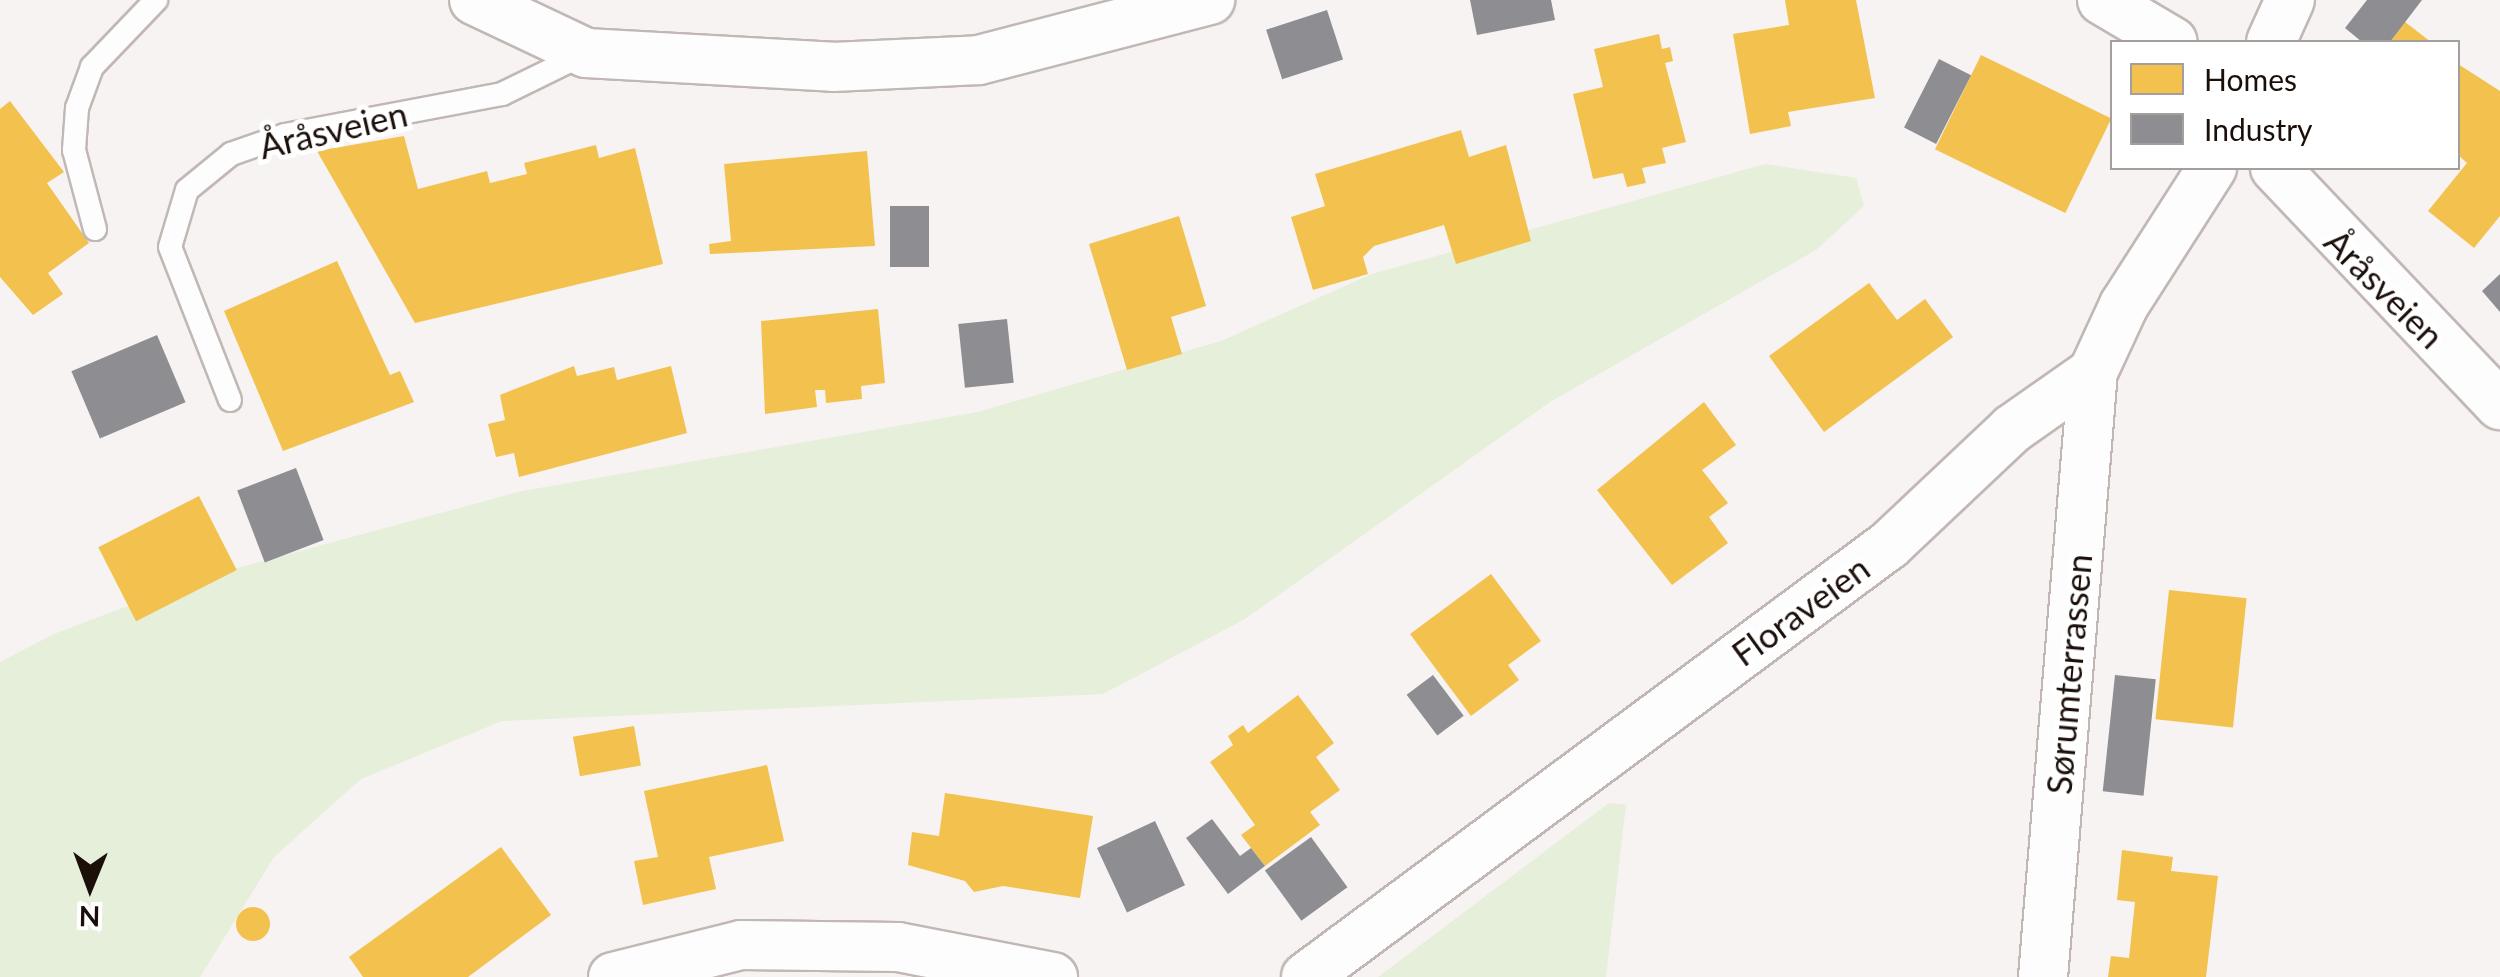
<!DOCTYPE html>
<meta charset="utf-8">
<style>
body{margin:0}
#map{position:relative;width:2500px;height:977px;overflow:hidden;background:#f7f3f2;font-family:Lato,sans-serif}
div>[style]{position:absolute}
[style*='--x']{left:calc(var(--x)*1px);top:calc(var(--y)*1px);width:calc(var(--w)*1px);rotate:calc(var(--a)*1deg)}
.green>*{inset:0;background:#e5efd9}
.homes>*{inset:0;background:#f2c14e;transform-origin:0 0}
.round{border-radius:50%}
.industry>*{inset:0;background:#8d8d92;transform-origin:0 0}
.roads{filter:drop-shadow(2px 0 #c1b8b6) drop-shadow(-2px 0 #c1b8b6) drop-shadow(0 2px #c1b8b6) drop-shadow(0 -2px #c1b8b6)}
.lane>*{height:22px;margin:-11px;padding:0 11px;transform-origin:11px;border-radius:11px;background:#fefdfd}
.street>*{height:48px;margin:-24px;padding:0 24px;transform-origin:24px;border-radius:24px;background:#fefdfd}
span{translate:-50% -50%;white-space:nowrap;text-align:center;line-height:1.15;-webkit-text-stroke:10px #fff;paint-order:stroke}
.street-label{font-size:35px;color:#1b0f0a}
.legend{position:absolute;left:2110px;top:40px;width:350px;height:130px;box-sizing:border-box;background:#fff;border:2px solid #a49f9d;margin:0;padding:12px 18px;list-style:none;font-size:30px;color:#1b0f0a}
.legend li{display:flex;align-items:center;gap:20px;height:50px}
.legend b{width:50px;border:2px solid #a49f9d}
.north{position:absolute;left:40px;top:837px;width:100px;height:100px;-webkit-text-stroke:8px #fff;paint-order:stroke;rotate:181deg;font-size:28px;font-weight:700;line-height:40px;text-align:center;color:#1b0f0a}
.north::after{content:'';display:block;margin:auto;width:35px;height:45px;background:#1b0f0a;clip-path:polygon(50% 0,100% 100%,50% 72%,0 100%)}
</style>
<div id="map">
<div class="green">
<i style="clip-path:polygon(1765px 164px,1856px 178px,1864px 206px,1816px 250px,1550px 402px,1245px 619px,1103px 694px,502px 721px,361px 779px,274px 857px,200px 977px,0 977px,0 662px,54px 634px,204px 577px,522px 491px,978px 412px,1221px 341px,1372px 274px)"></i>
<i style="clip-path:polygon(1609px 803px,1626px 805px,1606px 977px,1378px 977px)"></i>
</div>
<div class="homes">
<i style="clip-path:polygon(1785px 0,1856px 0,1875px 98px,1788px 112px,1791px 126px,1750px 134px,1733px 34px,1789px 25px)"></i>
<i style="clip-path:polygon(2405px 22px,2409px 25px,2431px 42px,2390px 42px)"></i>
<i style="clip-path:polygon(1659px 34px,1662px 49px,1670px 47px,1673px 61px,1665px 63px,1686px 142px,1662px 148px,1666px 163px,1642px 168px,1646px 183px,1627px 187px,1623px 173px,1593px 179px,1573px 94px,1603px 87px,1594px 49px)"></i>
<i style="left:1981px;top:55px;width:145px;height:105px;rotate:26deg"></i>
<i style="clip-path:polygon(2458px 64px,2500px 91px,2500px 216px,2474px 248px,2428px 211px,2467px 163px,2458px 155px)"></i>
<i style="clip-path:polygon(10px 101px,64px 172px,47px 183px,89px 243px,48px 273px,63px 294px,33px 315px,0 277px,0 109px)"></i>
<i style="clip-path:polygon(1461px 130px,1469px 157px,1506px 145px,1531px 241px,1456px 264px,1444px 225px,1374px 246px,1363px 257px,1368px 274px,1313px 290px,1291px 217px,1325px 206px,1315px 174px)"></i>
<i style="clip-path:polygon(404px 136px,418px 189px,487px 171px,490px 183px,527px 174px,524px 163px,596px 145px,599px 158px,635px 148px,663px 264px,415px 323px,317px 151px)"></i>
<i style="clip-path:polygon(867px 151px,875px 246px,710px 254px,709px 244px,731px 241px,724px 164px)"></i>
<i style="clip-path:polygon(1179px 216px,1206px 306px,1171px 317px,1182px 354px,1127px 370px,1089px 244px)"></i>
<i style="clip-path:polygon(337px 261px,390px 375px,400px 371px,414px 402px,283px 451px,224px 311px)"></i>
<i style="clip-path:polygon(1869px 283px,1897px 320px,1925px 299px,1953px 337px,1824px 432px,1769px 356px)"></i>
<i style="clip-path:polygon(878px 309px,885px 383px,861px 386px,862px 399px,826px 403px,825px 390px,815px 390px,817px 407px,765px 414px,761px 321px)"></i>
<i style="clip-path:polygon(574px 366px,577px 376px,614px 367px,617px 380px,671px 366px,687px 433px,519px 477px,514px 453px,496px 457px,488px 424px,505px 420px,500px 395px)"></i>
<i style="clip-path:polygon(1704px 402px,1736px 445px,1702px 470px,1728px 503px,1709px 517px,1728px 543px,1672px 585px,1597px 490px)"></i>
<i style="left:199px;top:496px;width:83px;height:113px;rotate:63deg"></i>
<i style="clip-path:polygon(1491px 574px,1541px 641px,1508px 665px,1519px 680px,1471px 716px,1410px 634px)"></i>
<i style="left:2169px;top:590px;width:78px;height:130px;rotate:6deg"></i>
<i style="clip-path:polygon(1298px 695px,1334px 743px,1316px 757px,1340px 790px,1310px 812px,1320px 825px,1265px 866px,1241px 835px,1255px 825px,1210px 762px,1233px 745px,1228px 736px,1243px 725px,1248px 733px)"></i>
<i style="left:634px;top:726px;width:40px;height:62px;rotate:80deg"></i>
<i style="clip-path:polygon(767px 765px,784px 841px,709px 857px,716px 889px,643px 905px,634px 861px,658px 857px,644px 791px)"></i>
<i style="clip-path:polygon(945px 793px,1093px 816px,1080px 898px,1003px 886px,974px 892px,965px 881px,908px 865px,912px 832px,939px 836px)"></i>
<i style="clip-path:polygon(501px 847px,551px 915px,468px 977px,363px 977px,349px 957px)"></i>
<i style="clip-path:polygon(2122px 850px,2173px 857px,2171px 871px,2218px 876px,2206px 977px,2108px 977px,2111px 956px,2129px 958px,2135px 902px,2117px 900px)"></i>
<i class="round" style="left:236px;top:907px;width:34px;height:34px"></i>
</div>
<div class="industry">
<i style="clip-path:polygon(1470px 0,1551px 0,1555px 20px,1477px 35px)"></i>
<i style="clip-path:polygon(2367px 0,2422px 0,2390px 42px,2362px 42px,2345px 28px)"></i>
<i style="left:1327px;top:10px;width:52px;height:64px;rotate:72deg"></i>
<i style="left:1939px;top:59px;width:36px;height:77px;rotate:27deg"></i>
<i style="left:890px;top:206px;width:39px;height:61px"></i>
<i style="clip-path:polygon(2500px 274px,2500px 312px,2482px 291px)"></i>
<i style="left:1007px;top:319px;width:64px;height:49px;rotate:84deg"></i>
<i style="left:157px;top:335px;width:73px;height:93px;rotate:67deg"></i>
<i style="left:296px;top:468px;width:77px;height:63px;rotate:69deg"></i>
<i style="left:1433px;top:675px;width:51px;height:33px;rotate:53deg"></i>
<i style="left:2115px;top:675px;width:41px;height:117px;rotate:6deg"></i>
<i style="clip-path:polygon(1212px 819px,1240px 856px,1251px 848px,1265px 866px,1228px 894px,1186px 838px)"></i>
<i style="left:1155px;top:821px;width:71px;height:64px;rotate:65deg"></i>
<i style="left:1311px;top:837px;width:62px;height:57px;rotate:54deg"></i>
</div>
<div class="roads">
<div class="lane">
<i style="--x:95;--y:229;--w:82;--a:-104.9"></i>
<i style="--x:74;--y:150;--w:42;--a:-85.9"></i>
<i style="--x:77;--y:108;--w:44;--a:-69.9"></i>
<i style="--x:92;--y:67;--w:93;--a:-46.3"></i>
<i style="--x:230;--y:400;--w:164;--a:-111.4"></i>
<i style="--x:170;--y:247;--w:59;--a:-73.4"></i>
<i style="--x:187;--y:190;--w:57;--a:-39.3"></i>
<i style="--x:231;--y:154;--w:57;--a:-19.4"></i>
<i style="--x:285;--y:135;--w:221;--a:-10.7"></i>
<i style="--x:502;--y:94;--w:93;--a:-26"></i>
</div>
<div class="street">
<i style="--x:474;--y:0;--w:124;--a:25.3"></i>
<i style="--x:586;--y:53;--w:247;--a:3.2"></i>
<i style="--x:833;--y:67;--w:146;--a:-2.7"></i>
<i style="--x:979;--y:60;--w:239;--a:-14.6"></i>
<i style="--x:2102;--y:0;--w:82;--a:30.6"></i>
<i style="--x:2271;--y:42;--w:46;--a:-65.7"></i>
<i style="--x:2275;--y:168;--w:327;--a:46.5"></i>
<i style="--x:613;--y:977;--w:132;--a:-14"></i>
<i style="--x:741;--y:945;--w:157;--a:0.7"></i>
<i style="--x:898;--y:947;--w:158;--a:11"></i>
<i style="--x:1306;--y:977;--w:726;--a:-36.54"></i>
<i style="--x:1889;--y:545;--w:169;--a:-43.3"></i>
<i style="--x:2012;--y:429;--w:99;--a:-35.1"></i>
<i style="--x:2093;--y:372;--w:74;--a:-65.2"></i>
<i style="--x:2124;--y:305;--w:163;--a:-57.3"></i>
<i style="--x:2043;--y:977;--w:607;--a:-85.28"></i>
</div>
</div>
<div class="street-label">
<span style="left:333px;top:129px;rotate:-13deg">Åråsveien</span>
<span style="left:2385px;top:288px;rotate:45deg">Åråsveien</span>
<span style="left:1800px;top:610px;rotate:-36deg">Floraveien</span>
<span style="left:2068px;top:674px;rotate:-85deg">Sørumterrassen</span>
</div>
<ul class="legend">
<li><b style="height:28px;background:#f2c14e"></b>Homes</li>
<li><b style="height:28px;background:#8d8d92"></b>Industry</li>
</ul>
<div class="north">N</div>
</div>
